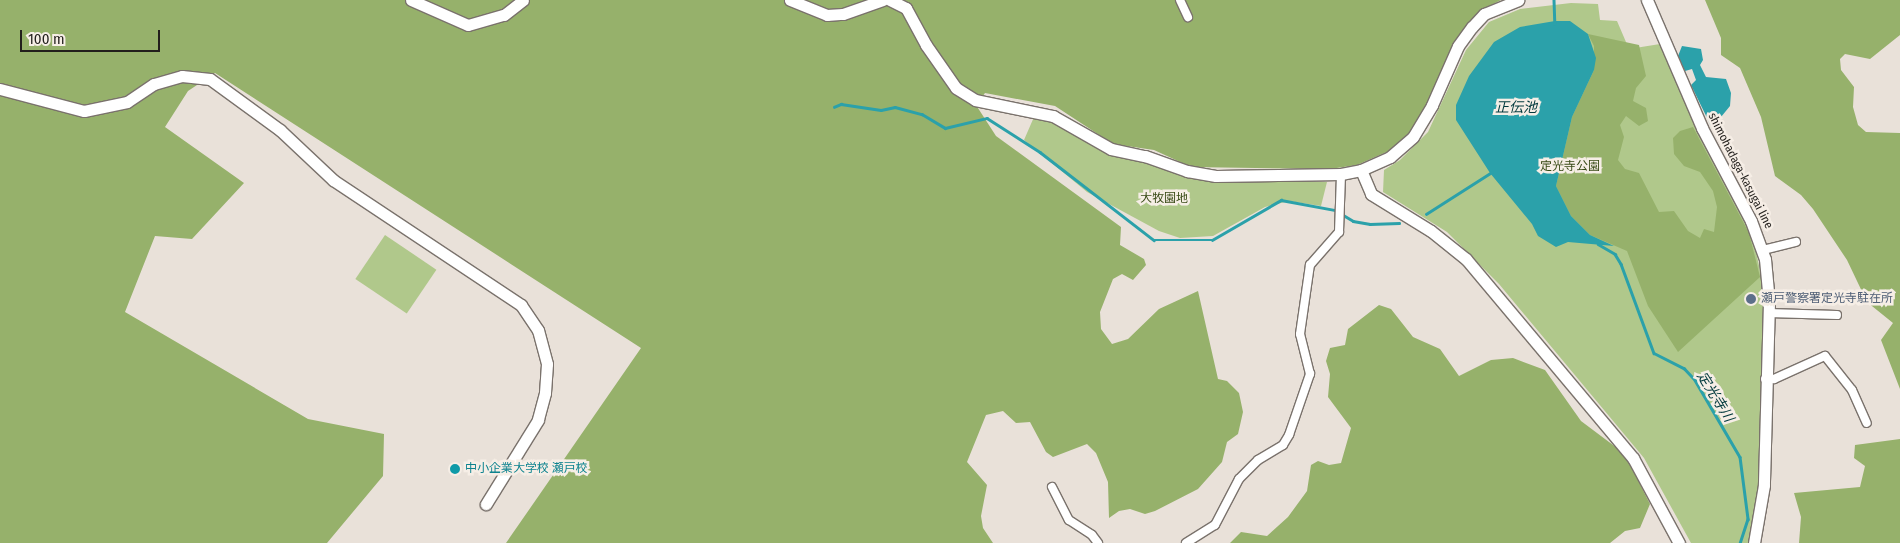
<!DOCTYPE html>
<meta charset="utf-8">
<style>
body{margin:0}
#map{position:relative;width:1900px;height:543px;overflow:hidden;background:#e9e1d9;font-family:"Fira Sans Condensed","Noto Sans JP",sans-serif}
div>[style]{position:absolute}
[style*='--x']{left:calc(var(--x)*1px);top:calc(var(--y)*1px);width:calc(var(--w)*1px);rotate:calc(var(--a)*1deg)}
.green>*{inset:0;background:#b0c88b;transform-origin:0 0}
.forest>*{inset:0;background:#96b16b}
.water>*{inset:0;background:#2ba1aa}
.stream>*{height:2.5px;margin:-1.25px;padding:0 1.25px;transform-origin:1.25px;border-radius:1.25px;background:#2ba1aa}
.roads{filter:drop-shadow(1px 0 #7a726c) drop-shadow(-1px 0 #7a726c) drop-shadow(0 1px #7a726c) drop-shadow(0 -1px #7a726c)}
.street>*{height:8px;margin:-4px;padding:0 4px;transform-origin:4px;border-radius:4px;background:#fff}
.secondary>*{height:11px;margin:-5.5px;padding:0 5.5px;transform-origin:5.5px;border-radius:5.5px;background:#fff}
.dots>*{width:14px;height:14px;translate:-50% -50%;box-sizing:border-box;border:2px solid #f6eee6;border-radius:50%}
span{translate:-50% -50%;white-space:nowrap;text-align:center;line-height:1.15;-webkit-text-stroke:5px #f6eee6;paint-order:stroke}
.park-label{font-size:12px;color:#374915}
.street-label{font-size:12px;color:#221f1c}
.service-label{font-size:12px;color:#4e5e75}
.left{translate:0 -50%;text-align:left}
.culture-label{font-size:12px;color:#0d838f}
.water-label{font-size:14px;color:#01383c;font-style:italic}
.scale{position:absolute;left:20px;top:30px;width:140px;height:22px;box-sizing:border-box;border:2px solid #221f1c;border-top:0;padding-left:6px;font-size:15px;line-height:18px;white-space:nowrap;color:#221f1c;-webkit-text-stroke:4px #f6eee6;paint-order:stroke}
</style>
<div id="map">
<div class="green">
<i style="clip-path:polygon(1571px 3px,1598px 4px,1600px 20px,1617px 21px,1629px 49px,1660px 44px,1752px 232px,1764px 290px,1759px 497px,1749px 543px,1691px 543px,1644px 458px,1499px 284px,1447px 232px,1383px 192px,1384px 170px,1400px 160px,1428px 132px,1466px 50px,1489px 22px,1520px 9px)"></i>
<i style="clip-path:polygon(1034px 117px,1051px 121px,1126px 155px,1177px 170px,1190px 179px,1327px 182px,1321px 206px,1289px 201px,1265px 207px,1213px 236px,1180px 238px,1159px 231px,1087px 192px,1024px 140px)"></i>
<i style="left:385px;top:235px;width:62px;height:53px;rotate:34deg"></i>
</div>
<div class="forest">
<i style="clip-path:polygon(0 0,1501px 0,1480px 11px,1456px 39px,1432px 97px,1407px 136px,1389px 151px,1357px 165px,1330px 169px,1191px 167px,1154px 150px,1113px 144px,1055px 106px,985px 93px,976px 105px,996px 136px,1121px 227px,1120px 245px,1144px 259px,1146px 265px,1133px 280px,1122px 274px,1113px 279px,1100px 312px,1101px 329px,1112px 344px,1128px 339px,1159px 309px,1198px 291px,1218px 379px,1227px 381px,1239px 393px,1243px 412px,1238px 434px,1227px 442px,1222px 462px,1198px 489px,1155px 511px,1145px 514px,1130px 509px,1119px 511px,1109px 518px,1108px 482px,1096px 453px,1087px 444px,1053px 457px,1046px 452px,1030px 422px,1016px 423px,1003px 411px,986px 415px,967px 462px,987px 485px,981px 516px,983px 528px,993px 543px,506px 543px,641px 348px,215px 73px,188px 91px,165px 127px,244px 183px,192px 239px,155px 236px,125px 312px,308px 419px,384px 434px,383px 476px,327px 543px,0 543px)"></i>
<i style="clip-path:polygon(1705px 0,1900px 0,1900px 35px,1870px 59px,1845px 54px,1840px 59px,1841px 70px,1854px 87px,1853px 107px,1858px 125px,1866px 132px,1900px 133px,1900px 389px,1881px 340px,1893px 323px,1867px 302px,1847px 260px,1813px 209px,1801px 195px,1775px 176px,1761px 117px,1740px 68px,1721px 55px,1721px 38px)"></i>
<i style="clip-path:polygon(1588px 34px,1639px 45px,1646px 76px,1636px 88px,1633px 101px,1646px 108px,1648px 121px,1639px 126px,1626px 116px,1620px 125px,1624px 137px,1618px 160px,1625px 169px,1639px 173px,1659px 212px,1674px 211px,1688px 231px,1700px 238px,1704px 229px,1714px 232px,1717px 207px,1713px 191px,1700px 172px,1684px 166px,1674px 154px,1673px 138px,1680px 131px,1693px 127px,1749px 233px,1760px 277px,1678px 352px,1648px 306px,1627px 251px,1590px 235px,1571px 216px,1556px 186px,1572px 117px,1594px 70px,1594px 46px)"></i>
<i style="clip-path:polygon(1379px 305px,1391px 309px,1413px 337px,1440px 349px,1459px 376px,1491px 360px,1513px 358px,1545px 370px,1581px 421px,1625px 454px,1650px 504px,1640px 528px,1625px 531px,1610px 543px,1230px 543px,1241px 532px,1267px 536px,1288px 517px,1307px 491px,1311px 465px,1318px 461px,1329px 465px,1341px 463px,1351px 428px,1328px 397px,1330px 374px,1326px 361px,1330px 348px,1345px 345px,1348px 329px)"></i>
<i style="clip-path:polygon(1900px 439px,1900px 543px,1799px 543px,1801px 517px,1794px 493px,1860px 487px,1865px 466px,1854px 458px,1855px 445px)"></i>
</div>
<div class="water">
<i style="clip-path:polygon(1555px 21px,1570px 21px,1588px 34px,1596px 58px,1594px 70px,1572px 117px,1556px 186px,1571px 216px,1590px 235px,1614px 246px,1568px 242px,1556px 247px,1538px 236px,1532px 224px,1490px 173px,1456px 120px,1456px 105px,1469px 76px,1494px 42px,1520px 27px)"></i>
<i style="clip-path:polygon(1682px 46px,1701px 49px,1703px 60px,1700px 65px,1706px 77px,1726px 79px,1731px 93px,1730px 106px,1712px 128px,1691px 85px,1696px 80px,1692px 69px,1685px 71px,1678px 56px)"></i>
</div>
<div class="stream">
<i style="--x:1554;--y:0;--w:24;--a:88"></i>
<i style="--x:834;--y:107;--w:8;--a:-23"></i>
<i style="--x:841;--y:104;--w:40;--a:8.5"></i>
<i style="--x:881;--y:110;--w:14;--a:-12"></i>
<i style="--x:895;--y:107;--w:28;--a:15"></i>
<i style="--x:922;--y:114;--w:27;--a:31"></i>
<i style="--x:945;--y:128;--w:43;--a:-13.4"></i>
<i style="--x:987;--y:118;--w:63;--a:32.7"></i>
<i style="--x:1040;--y:152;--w:144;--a:37.7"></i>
<i style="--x:1154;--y:240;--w:58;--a:0"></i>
<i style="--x:1212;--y:240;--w:80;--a:-30.1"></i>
<i style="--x:1281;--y:200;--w:55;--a:10.5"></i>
<i style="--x:1335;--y:210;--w:21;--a:31"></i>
<i style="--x:1353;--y:221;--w:17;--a:10"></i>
<i style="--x:1370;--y:224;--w:29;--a:-2"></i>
<i style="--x:1426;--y:214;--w:78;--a:-32.5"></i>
<i style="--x:1598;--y:244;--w:20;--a:30"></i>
<i style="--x:1615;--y:254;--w:12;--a:59"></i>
<i style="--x:1621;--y:264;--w:95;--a:69.7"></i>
<i style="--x:1654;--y:353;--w:34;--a:27"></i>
<i style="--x:1684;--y:368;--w:16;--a:47"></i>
<i style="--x:1695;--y:380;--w:89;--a:59.7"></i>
<i style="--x:1740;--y:457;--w:63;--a:82.6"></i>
<i style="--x:1748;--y:519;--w:25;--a:108"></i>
</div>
<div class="roads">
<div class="street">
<i style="--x:1180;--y:0;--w:19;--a:65"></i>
<i style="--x:1763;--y:250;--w:34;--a:-14"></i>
<i style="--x:1768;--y:313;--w:69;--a:1.7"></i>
<i style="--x:1765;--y:379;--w:9;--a:0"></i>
<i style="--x:1774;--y:379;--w:56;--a:-24.3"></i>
<i style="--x:1825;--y:356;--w:43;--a:51.5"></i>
<i style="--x:1852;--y:390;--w:36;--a:66"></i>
<i style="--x:1052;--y:487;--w:37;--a:63"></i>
<i style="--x:1069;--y:520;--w:27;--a:33"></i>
<i style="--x:1092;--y:535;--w:10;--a:53"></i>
<i style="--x:1186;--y:543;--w:34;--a:-32"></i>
<i style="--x:1215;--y:525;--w:52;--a:-62.4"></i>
<i style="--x:1239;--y:479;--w:27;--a:-45"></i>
<i style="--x:1258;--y:460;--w:29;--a:-31"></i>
<i style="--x:1283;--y:445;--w:12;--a:-59"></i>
<i style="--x:1289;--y:435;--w:65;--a:-71"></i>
<i style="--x:1310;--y:374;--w:41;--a:-104"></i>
<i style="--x:1300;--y:334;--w:70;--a:-81.8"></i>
<i style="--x:1310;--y:265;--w:44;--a:-48.7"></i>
<i style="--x:1339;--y:232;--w:58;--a:-88"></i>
</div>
<div class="secondary">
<i style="--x:411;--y:0;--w:62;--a:23.7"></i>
<i style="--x:468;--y:25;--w:37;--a:-16"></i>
<i style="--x:504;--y:15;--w:24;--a:-38"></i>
<i style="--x:790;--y:0;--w:40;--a:22"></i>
<i style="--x:827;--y:15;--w:16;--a:-4"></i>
<i style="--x:843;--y:14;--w:42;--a:-19.3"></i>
<i style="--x:890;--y:0;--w:18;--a:27"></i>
<i style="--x:906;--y:8;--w:42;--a:61.6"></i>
<i style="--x:926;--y:45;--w:52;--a:55.1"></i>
<i style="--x:956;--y:88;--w:22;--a:32"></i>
<i style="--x:975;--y:100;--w:80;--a:11.6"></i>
<i style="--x:1053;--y:116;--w:67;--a:29.6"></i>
<i style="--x:1111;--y:149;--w:35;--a:12"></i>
<i style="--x:1145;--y:156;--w:45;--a:19.7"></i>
<i style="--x:1187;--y:171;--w:29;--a:10"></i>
<i style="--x:1216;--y:176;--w:125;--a:-0.9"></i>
<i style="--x:1341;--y:174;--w:20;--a:-11"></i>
<i style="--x:1361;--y:170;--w:26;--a:67"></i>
<i style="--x:1371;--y:194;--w:70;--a:31.7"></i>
<i style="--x:1431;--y:231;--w:45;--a:38.7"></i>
<i style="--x:1466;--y:259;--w:260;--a:50"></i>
<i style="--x:1633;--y:458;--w:97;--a:61.6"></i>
<i style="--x:1647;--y:0;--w:139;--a:66.7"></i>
<i style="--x:1702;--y:128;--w:105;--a:62.2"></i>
<i style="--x:1751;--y:221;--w:40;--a:69.8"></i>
<i style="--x:1765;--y:259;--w:43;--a:84.7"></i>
<i style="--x:1769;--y:302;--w:183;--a:91.6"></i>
<i style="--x:1764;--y:485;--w:59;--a:99.8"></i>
<i style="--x:0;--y:89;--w:87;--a:14.7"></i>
<i style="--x:84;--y:111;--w:44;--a:-11.8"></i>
<i style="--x:127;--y:102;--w:32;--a:-34"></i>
<i style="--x:154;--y:84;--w:29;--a:-16"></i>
<i style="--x:182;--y:76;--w:28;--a:6"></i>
<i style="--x:210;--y:79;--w:87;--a:36.1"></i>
<i style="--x:280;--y:130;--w:73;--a:43.3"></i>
<i style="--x:333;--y:180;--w:226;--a:33.6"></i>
<i style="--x:521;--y:305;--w:30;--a:56"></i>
<i style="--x:538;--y:330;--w:35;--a:75"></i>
<i style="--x:547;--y:364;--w:29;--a:94"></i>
<i style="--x:545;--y:393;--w:28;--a:105"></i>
<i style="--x:538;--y:420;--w:99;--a:121.8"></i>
<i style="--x:1361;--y:170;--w:32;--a:-24"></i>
<i style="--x:1390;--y:157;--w:30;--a:-41"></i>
<i style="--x:1413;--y:137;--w:37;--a:-59"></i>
<i style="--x:1432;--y:105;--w:64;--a:-66.2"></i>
<i style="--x:1458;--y:46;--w:24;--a:-54"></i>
<i style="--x:1472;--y:27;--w:18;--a:-47"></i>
<i style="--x:1484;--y:14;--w:37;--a:-22"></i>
</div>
</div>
<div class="dots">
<i style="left:1751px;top:299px;background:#5c6f8a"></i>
<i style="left:455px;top:469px;background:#0f9aa8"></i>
</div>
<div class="park-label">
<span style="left:1570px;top:167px">定光寺公園</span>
<span style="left:1164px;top:199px">大牧園地</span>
</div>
<div class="street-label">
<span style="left:1740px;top:171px;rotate:63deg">shimohadaga-kasugai line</span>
</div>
<div class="service-label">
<span class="left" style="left:1761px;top:299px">瀬戸警察署定光寺駐在所</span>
</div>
<div class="culture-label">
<span class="left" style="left:465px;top:469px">中小企業大学校 瀬戸校</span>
</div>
<div class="water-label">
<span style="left:1516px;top:108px">正伝池</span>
<span style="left:1715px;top:397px;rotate:58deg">定光寺川</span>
</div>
<div class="scale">100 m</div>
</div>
